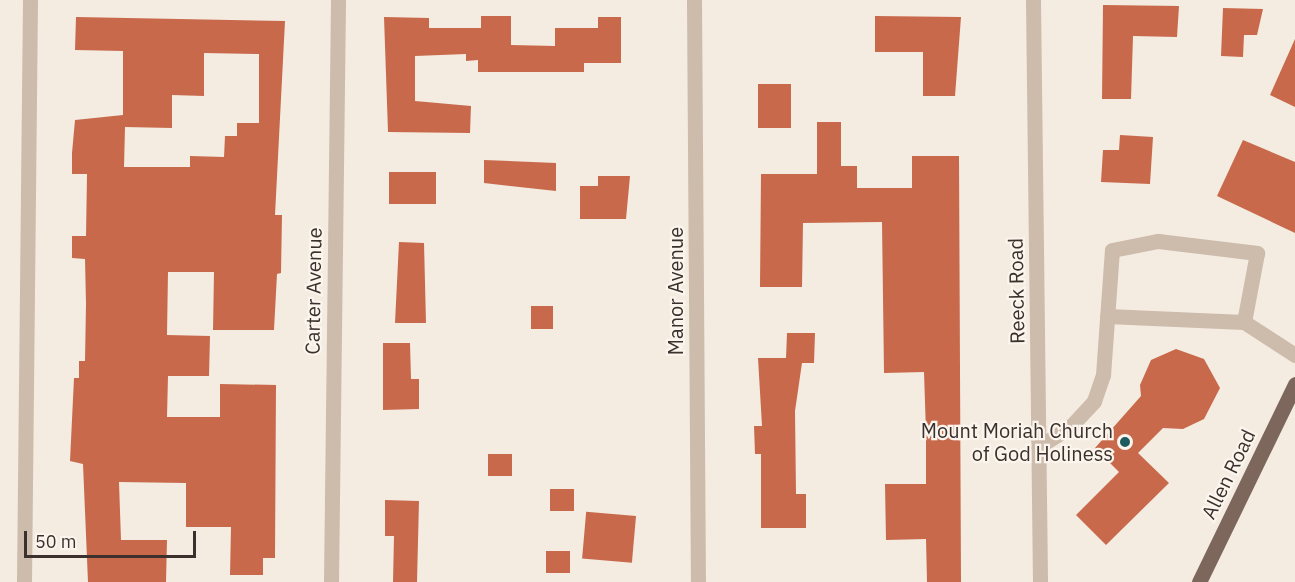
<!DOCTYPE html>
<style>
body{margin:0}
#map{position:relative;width:1295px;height:582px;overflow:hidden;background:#f4ebe1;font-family:"IBM Plex Sans",sans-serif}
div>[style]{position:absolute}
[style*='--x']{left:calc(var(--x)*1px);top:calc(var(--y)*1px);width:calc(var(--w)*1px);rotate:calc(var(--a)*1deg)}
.building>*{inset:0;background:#c8694b;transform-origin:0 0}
.minor>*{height:15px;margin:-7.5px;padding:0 7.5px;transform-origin:7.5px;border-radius:7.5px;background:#cdbbac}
.major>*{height:15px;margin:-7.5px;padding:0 7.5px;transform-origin:7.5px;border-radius:7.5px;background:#7d675c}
.dots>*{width:16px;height:16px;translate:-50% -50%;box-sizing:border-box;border:3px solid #fbf5ee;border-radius:50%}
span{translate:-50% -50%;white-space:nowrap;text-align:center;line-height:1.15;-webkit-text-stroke:4.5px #fbf5ee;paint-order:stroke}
.street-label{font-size:20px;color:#3b302b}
.poi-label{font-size:20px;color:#3b302b}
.right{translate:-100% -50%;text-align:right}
.scale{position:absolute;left:24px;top:531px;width:172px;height:27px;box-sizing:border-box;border:3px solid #3b302b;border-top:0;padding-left:8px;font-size:18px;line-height:21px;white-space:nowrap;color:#3b302b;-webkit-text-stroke:4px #fbf5ee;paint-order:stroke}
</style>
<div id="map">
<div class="building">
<i style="clip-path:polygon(1103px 5px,1179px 6px,1177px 37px,1133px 36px,1131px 99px,1102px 99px)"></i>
<i style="clip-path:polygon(1223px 8px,1263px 9px,1257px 35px,1244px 35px,1243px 57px,1221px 56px)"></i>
<i style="clip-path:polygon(481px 16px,511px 16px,511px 45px,555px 46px,555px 28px,598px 28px,598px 17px,621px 17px,621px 63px,584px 63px,584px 72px,478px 72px,478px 60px,466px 61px,466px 54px,415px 56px,415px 101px,471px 106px,470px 133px,388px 132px,384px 17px,429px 18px,429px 28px,481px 28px)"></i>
<i style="clip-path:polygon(875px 16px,961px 17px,955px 96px,923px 96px,923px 52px,875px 52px)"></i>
<i style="clip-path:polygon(evenodd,76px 17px,285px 21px,275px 215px,282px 215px,281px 273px,277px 274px,274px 330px,213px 330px,214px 272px,168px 272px,167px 335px,210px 336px,209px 376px,168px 376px,167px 417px,220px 417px,220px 384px,276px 385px,275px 558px,263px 558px,263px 575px,230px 575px,231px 527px,186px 527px,186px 483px,119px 482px,121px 540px,167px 540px,166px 582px,88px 582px,83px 464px,70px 461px,74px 378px,79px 378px,79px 361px,85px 361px,86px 304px,85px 259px,72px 258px,72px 236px,86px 236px,87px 174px,72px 174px,72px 153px,75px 120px,123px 115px,123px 51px,75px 50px,76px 17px,204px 53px,259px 54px,259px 123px,237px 123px,237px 136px,225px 136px,224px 157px,190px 156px,190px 167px,124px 167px,125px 127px,172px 128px,172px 95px,204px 96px,204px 53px)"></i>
<i style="clip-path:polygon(1295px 39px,1295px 107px,1270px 95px)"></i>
<i style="left:758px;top:84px;width:33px;height:44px"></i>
<i style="clip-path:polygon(817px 122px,841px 122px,841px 166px,857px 166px,857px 188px,912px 188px,912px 156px,959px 156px,961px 582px,927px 582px,926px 539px,886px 540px,885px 484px,926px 484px,926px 433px,924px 372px,884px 373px,882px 222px,803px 223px,802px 287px,760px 287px,761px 174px,817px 174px)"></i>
<i style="clip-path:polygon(1120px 135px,1153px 137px,1150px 184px,1101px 182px,1103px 150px,1119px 150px)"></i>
<i style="clip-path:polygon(1243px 140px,1295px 162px,1295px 233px,1217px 196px)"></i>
<i style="clip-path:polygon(484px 160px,556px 163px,556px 191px,484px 183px)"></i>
<i style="left:389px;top:172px;width:47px;height:32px"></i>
<i style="clip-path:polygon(598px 176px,630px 176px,626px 219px,580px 219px,580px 186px,598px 186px)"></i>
<i style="clip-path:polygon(399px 242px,424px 243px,426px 323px,395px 323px)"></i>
<i style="left:531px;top:306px;width:22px;height:23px"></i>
<i style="clip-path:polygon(787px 333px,815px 333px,814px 363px,802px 363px,795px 411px,796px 494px,806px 494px,806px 528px,761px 528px,761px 454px,755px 454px,754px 426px,762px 426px,758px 358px,786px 358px)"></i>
<i style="clip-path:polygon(383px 343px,410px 343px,411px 379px,419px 379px,419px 409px,383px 410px)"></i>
<i style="clip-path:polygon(1176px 349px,1204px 359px,1220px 388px,1204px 419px,1183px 429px,1163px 428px,1138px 453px,1169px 483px,1106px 545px,1076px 515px,1119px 472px,1095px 448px,1141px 396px,1140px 385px,1151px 360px)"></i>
<i style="left:488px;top:454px;width:24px;height:22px"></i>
<i style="left:550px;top:489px;width:24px;height:22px"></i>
<i style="clip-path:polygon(385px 500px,419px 501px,417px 582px,393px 582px,394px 536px,385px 536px)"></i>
<i style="left:636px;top:516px;width:47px;height:50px;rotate:95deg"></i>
<i style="left:546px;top:551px;width:24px;height:22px"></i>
</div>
<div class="minor">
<i style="--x:694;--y:0;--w:582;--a:89.61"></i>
<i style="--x:1033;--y:0;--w:582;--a:89.31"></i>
<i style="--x:1107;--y:316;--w:137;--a:2.5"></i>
<i style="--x:1038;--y:447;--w:39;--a:-32"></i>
<i style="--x:1071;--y:426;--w:34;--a:-47"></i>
<i style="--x:1094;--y:401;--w:28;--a:-71"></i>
<i style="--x:1103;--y:375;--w:125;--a:-85.9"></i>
<i style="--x:1112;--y:250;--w:47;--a:-11.1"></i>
<i style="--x:1158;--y:241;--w:100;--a:6.9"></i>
<i style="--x:1257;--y:253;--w:70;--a:100.7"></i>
<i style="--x:1244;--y:322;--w:61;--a:32.9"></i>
<i style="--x:24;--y:582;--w:582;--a:-89.41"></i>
<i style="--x:331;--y:582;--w:582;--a:-89.31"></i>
</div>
<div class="major">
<i style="--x:1199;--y:582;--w:220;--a:-64.1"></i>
</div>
<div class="dots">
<i style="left:1125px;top:442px;background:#1f5a5e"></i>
</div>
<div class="street-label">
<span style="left:313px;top:291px;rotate:-89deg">Carter Avenue</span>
<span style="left:675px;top:291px;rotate:-90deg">Manor Avenue</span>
<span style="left:1016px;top:291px;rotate:-91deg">Reeck Road</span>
<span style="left:1228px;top:474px;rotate:-64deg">Allen Road</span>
</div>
<div class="poi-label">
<span class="right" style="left:1113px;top:442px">Mount Moriah Church<br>of God Holiness</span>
</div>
<div class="scale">50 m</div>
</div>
